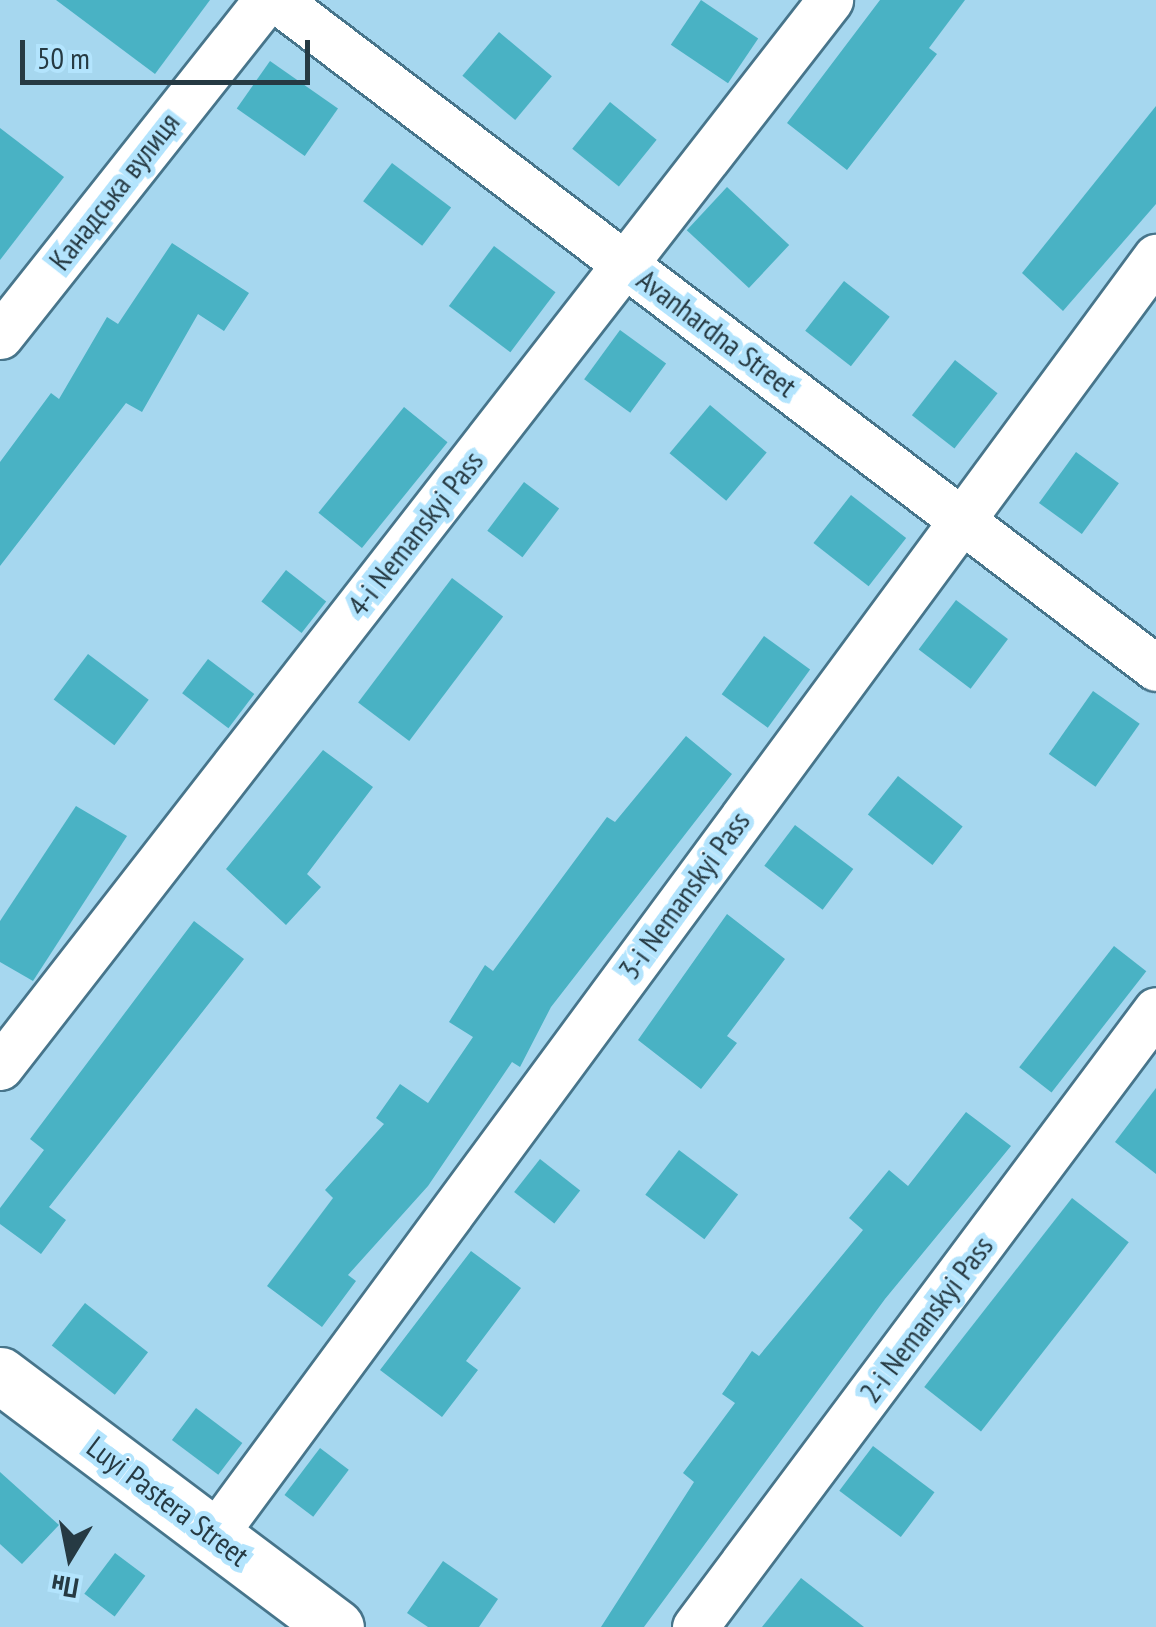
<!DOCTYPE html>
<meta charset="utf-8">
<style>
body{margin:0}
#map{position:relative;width:1156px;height:1627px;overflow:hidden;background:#a6d7ef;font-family:"PT Sans Narrow",sans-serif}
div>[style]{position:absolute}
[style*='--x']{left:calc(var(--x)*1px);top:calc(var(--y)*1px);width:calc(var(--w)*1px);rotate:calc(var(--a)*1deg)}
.building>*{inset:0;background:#49b2c4;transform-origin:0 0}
.roads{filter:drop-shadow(2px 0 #47758b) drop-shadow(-2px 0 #47758b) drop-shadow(0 2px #47758b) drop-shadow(0 -2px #47758b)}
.minor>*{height:45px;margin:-22.5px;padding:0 22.5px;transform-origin:22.5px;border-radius:22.5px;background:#fff}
.tertiary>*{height:55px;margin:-27.5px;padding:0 27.5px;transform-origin:27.5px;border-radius:27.5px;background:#fff}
span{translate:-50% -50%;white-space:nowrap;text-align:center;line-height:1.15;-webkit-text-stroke:10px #b3e4fd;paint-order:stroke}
.street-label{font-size:30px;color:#263a43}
.north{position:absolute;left:20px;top:1507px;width:100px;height:100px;-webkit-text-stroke:8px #b3e4fd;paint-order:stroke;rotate:190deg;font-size:28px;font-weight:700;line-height:40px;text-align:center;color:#263a43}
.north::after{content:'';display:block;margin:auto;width:35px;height:45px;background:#263a43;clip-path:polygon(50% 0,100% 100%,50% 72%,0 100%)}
.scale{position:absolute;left:20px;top:40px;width:290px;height:45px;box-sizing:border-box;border:5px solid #263a43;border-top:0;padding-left:12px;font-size:30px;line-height:35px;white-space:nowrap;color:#263a43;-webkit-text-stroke:8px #b3e4fd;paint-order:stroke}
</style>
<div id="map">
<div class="building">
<i style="clip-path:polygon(56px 0,210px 0,155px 74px)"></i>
<i style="left:701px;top:0;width:69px;height:54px;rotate:34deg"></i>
<i style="clip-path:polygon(880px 0,965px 0,929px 48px,937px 54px,847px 170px,787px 123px)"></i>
<i style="left:499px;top:32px;width:69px;height:57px;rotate:40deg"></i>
<i style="left:270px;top:61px;width:83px;height:58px;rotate:35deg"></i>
<i style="left:610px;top:102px;width:60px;height:60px;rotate:39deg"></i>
<i style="clip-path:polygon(1156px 106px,1156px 204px,1063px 311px,1022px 273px)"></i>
<i style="clip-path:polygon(0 128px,64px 177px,0 260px)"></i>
<i style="left:392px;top:163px;width:74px;height:48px;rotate:37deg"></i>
<i style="left:727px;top:187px;width:85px;height:59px;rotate:43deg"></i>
<i style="clip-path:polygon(172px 243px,249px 293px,224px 331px,198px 314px,142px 412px,126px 403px,0 566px,0 462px,51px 393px,59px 399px,107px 317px,118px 324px)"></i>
<i style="left:494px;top:246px;width:77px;height:75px;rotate:37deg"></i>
<i style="left:844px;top:281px;width:58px;height:63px;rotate:38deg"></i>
<i style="left:620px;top:330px;width:57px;height:61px;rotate:36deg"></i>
<i style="left:955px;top:360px;width:54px;height:70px;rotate:38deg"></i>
<i style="left:710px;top:405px;width:74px;height:63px;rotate:40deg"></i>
<i style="left:404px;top:407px;width:56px;height:136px;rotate:39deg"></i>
<i style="left:1076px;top:452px;width:53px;height:63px;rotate:36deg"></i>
<i style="left:524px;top:482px;width:44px;height:61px;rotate:37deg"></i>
<i style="left:851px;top:495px;width:70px;height:61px;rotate:38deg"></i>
<i style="left:286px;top:570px;width:51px;height:40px;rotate:38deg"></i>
<i style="left:452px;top:578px;width:64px;height:156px;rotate:37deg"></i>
<i style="left:956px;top:600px;width:65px;height:62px;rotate:37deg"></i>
<i style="left:764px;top:636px;width:57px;height:72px;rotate:36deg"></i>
<i style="left:88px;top:654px;width:76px;height:57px;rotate:37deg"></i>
<i style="left:208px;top:659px;width:58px;height:43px;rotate:37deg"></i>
<i style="left:1093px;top:691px;width:57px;height:77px;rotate:35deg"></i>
<i style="clip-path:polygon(686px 736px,732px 774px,551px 1007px,520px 1067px,512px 1062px,428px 1186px,348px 1275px,356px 1281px,322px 1327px,267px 1286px,333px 1198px,325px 1190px,384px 1124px,376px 1118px,400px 1084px,428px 1103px,473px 1037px,449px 1022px,485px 965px,493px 971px,607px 817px,615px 822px)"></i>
<i style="clip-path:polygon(323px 750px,373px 787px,307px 874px,321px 887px,286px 925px,226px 869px)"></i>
<i style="left:898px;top:776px;width:82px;height:49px;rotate:38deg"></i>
<i style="clip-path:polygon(76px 806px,127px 836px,33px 981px,0 962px,0 921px)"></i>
<i style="left:795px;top:825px;width:73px;height:51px;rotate:37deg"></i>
<i style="clip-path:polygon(727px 914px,785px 959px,727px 1036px,737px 1043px,701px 1089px,638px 1040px)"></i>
<i style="clip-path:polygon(194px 921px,244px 959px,49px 1207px,66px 1220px,41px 1254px,0 1224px,0 1208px,44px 1150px,30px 1139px)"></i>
<i style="left:1114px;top:946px;width:41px;height:154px;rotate:38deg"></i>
<i style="clip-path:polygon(1156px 1088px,1156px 1174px,1115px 1142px)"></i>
<i style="clip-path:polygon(966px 1112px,1011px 1146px,885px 1299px,644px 1627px,601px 1627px,694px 1482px,683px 1473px,735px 1403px,722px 1394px,752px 1351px,759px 1356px,863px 1230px,849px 1218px,889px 1170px,908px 1186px)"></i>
<i style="left:679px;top:1150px;width:74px;height:56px;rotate:37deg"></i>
<i style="left:540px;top:1159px;width:51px;height:42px;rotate:38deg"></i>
<i style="left:1072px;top:1198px;width:72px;height:240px;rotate:38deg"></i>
<i style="clip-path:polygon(471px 1251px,521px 1288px,466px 1361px,478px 1370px,442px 1417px,380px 1370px)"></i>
<i style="left:85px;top:1303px;width:80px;height:54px;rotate:38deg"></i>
<i style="left:196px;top:1408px;width:58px;height:40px;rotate:37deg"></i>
<i style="left:873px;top:1446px;width:77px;height:56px;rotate:37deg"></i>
<i style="left:320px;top:1448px;width:36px;height:59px;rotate:37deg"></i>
<i style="clip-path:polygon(0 1472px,59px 1525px,22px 1564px,0 1544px)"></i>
<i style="left:115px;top:1553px;width:38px;height:51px;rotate:37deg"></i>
<i style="clip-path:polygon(443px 1561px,498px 1599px,479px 1627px,428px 1627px,407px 1613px)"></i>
<i style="clip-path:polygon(801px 1578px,864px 1627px,762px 1627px)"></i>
</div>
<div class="roads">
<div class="minor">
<i style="--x:277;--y:0;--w:1104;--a:37.23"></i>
<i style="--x:0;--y:336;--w:429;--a:-51.6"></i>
<i style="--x:0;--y:1067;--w:1352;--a:-52.12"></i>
<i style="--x:214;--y:1535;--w:1588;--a:-53.61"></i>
<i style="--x:695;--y:1627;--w:770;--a:-53.23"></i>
</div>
<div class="tertiary">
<i style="--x:0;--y:1375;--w:420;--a:36.9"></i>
</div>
</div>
<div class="street-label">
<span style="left:114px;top:191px;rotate:-52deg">Канадська вулиця</span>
<span style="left:717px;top:333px;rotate:37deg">Avanhardna Street</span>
<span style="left:415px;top:533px;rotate:-52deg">4-i Nemanskyi Pass</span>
<span style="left:684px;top:895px;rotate:-54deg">3-i Nemanskyi Pass</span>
<span style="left:926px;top:1319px;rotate:-53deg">2-i Nemanskyi Pass</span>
<span style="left:168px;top:1501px;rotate:37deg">Luyi Pastera Street</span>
</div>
<div class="north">Пн</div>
<div class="scale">50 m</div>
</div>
